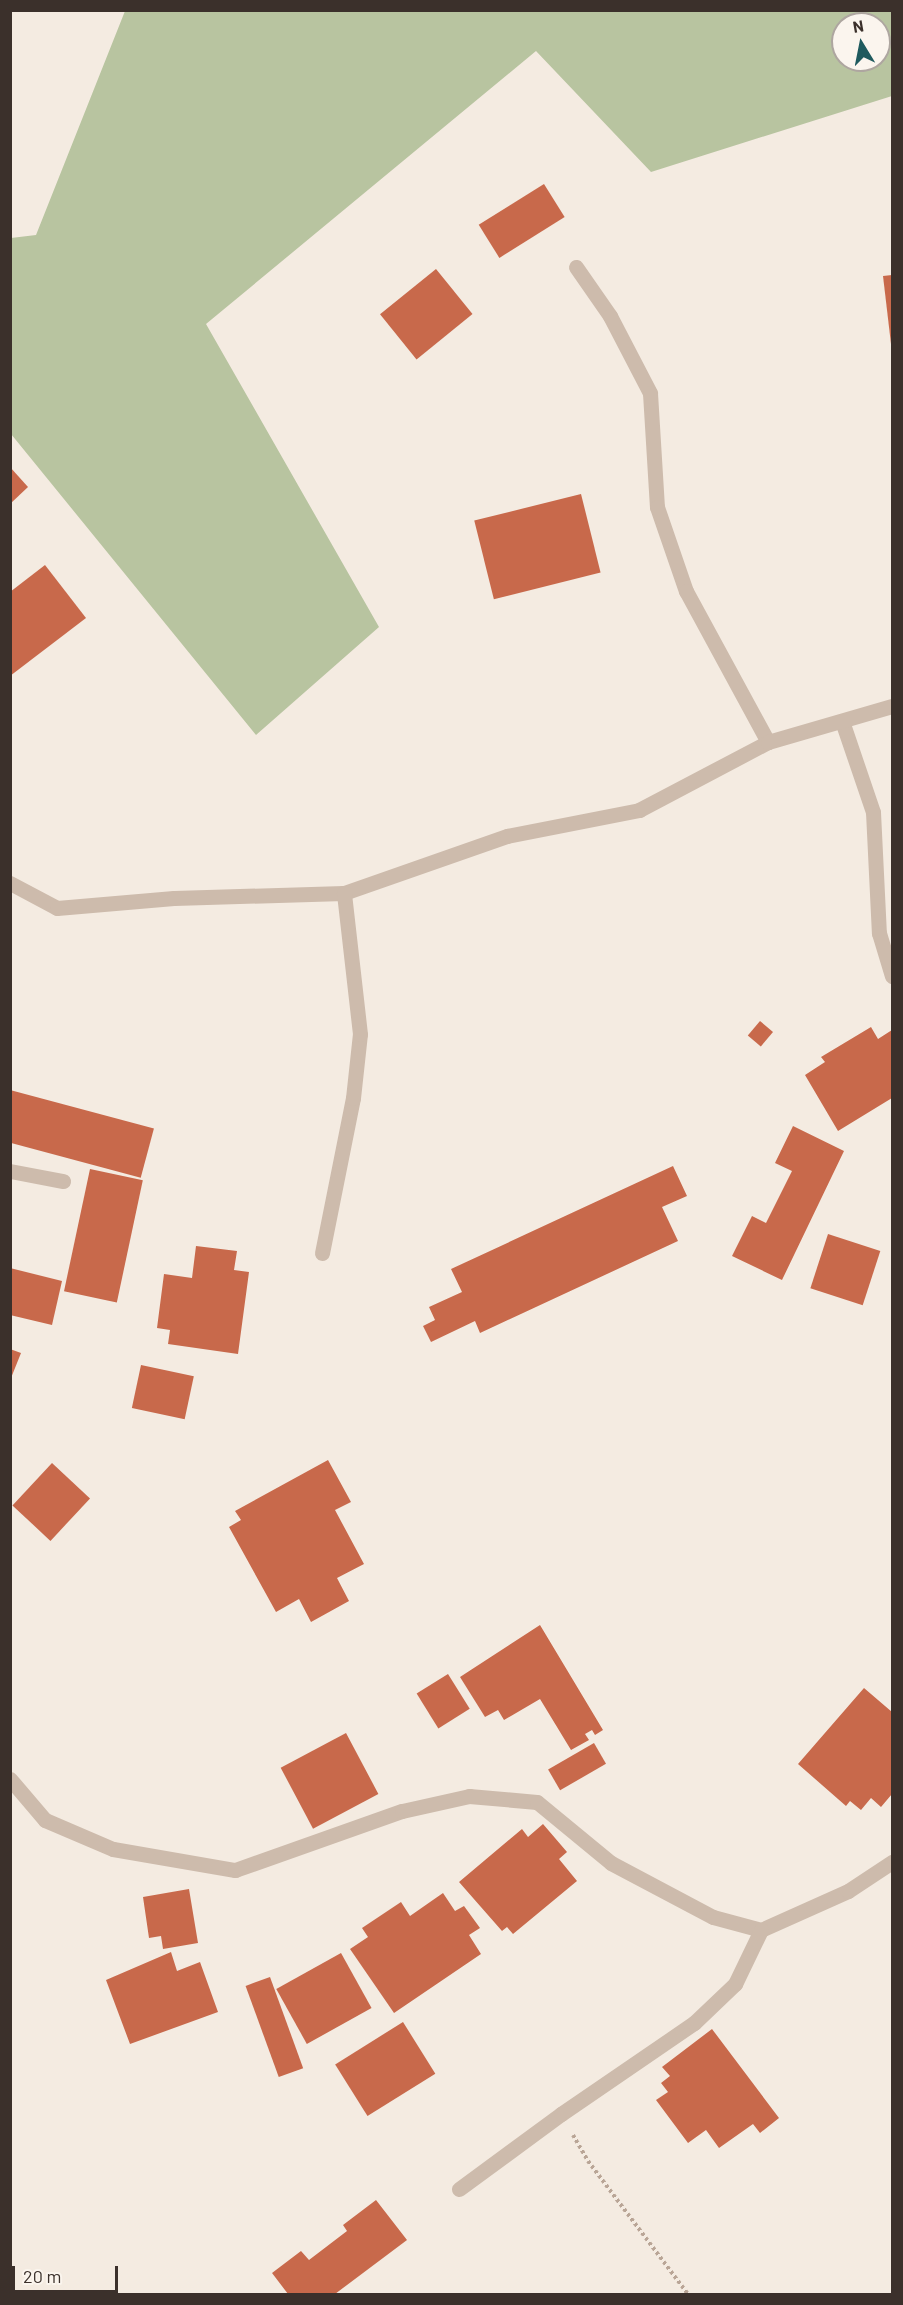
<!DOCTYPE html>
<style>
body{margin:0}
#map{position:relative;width:903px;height:2305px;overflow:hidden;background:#f4ebe1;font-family:Barlow,sans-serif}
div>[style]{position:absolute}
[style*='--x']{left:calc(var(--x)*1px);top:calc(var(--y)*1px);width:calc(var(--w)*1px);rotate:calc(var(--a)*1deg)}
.green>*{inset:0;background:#b8c4a0}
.building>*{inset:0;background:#c8694b;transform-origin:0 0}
.path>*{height:4px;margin-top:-2px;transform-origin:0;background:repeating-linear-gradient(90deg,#b9a596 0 3px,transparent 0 6px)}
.street>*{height:15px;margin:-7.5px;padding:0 7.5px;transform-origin:7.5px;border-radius:7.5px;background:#cdbbac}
span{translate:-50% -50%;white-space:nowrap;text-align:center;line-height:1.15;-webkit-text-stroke:6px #fbf5ee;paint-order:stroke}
.frame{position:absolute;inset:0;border:12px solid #3b302b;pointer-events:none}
.north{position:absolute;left:831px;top:12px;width:60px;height:60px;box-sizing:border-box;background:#fbf5ee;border:2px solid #aea6a0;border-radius:50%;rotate:350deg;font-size:16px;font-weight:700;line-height:24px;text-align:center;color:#3b302b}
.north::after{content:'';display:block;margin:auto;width:21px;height:27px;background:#1f5a5e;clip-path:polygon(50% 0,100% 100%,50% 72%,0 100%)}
.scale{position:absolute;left:12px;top:2266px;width:106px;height:27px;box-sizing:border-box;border:3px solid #3b302b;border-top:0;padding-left:8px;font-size:18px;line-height:21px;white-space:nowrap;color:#3b302b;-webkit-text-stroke:4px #fbf5ee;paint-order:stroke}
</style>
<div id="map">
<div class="green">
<i style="clip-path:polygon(evenodd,125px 11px,892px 11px,892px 96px,651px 172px,536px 51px,206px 324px,379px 627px,256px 735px,11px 434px,11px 238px,36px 235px,125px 11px,843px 24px,879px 24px,879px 60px,843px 60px,843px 24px)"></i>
</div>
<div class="building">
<i style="left:544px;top:184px;width:39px;height:77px;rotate:58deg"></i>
<i style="left:436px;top:269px;width:58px;height:72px;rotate:51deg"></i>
<i style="clip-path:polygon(892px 275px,892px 344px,891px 344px,883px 276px)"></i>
<i style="clip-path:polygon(10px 467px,28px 487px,10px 504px)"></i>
<i style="left:581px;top:494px;width:81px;height:110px;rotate:76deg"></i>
<i style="clip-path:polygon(45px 565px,86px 618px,10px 676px,10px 592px)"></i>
<i style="left:760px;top:1021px;width:17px;height:19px;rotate:40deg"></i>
<i style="clip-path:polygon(871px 1027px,878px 1039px,892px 1030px,892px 1098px,838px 1131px,805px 1075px,825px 1062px,821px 1057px)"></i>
<i style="left:10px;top:1090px;width:149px;height:51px;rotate:15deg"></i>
<i style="clip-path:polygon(793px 1126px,844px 1151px,782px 1280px,732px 1256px,752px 1216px,766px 1223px,792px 1171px,775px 1163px)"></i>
<i style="clip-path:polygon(673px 1166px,687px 1196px,662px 1207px,678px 1241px,480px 1333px,475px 1321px,431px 1342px,423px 1326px,435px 1320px,429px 1307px,462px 1292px,451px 1269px)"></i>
<i style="left:90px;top:1169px;width:54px;height:125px;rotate:12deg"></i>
<i style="left:828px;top:1234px;width:55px;height:57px;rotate:18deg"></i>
<i style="clip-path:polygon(196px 1246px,237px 1251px,234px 1270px,249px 1272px,238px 1354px,168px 1344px,170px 1330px,157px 1328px,164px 1274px,192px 1278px)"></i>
<i style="clip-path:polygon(10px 1268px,62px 1281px,52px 1325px,10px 1315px)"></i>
<i style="clip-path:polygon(10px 1349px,21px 1353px,11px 1378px,10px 1378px)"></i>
<i style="left:141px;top:1365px;width:54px;height:44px;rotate:12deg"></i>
<i style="clip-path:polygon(328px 1460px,351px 1502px,335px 1510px,364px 1564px,337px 1578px,349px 1601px,311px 1622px,299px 1599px,276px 1612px,229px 1527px,241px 1520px,235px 1511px)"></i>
<i style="left:52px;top:1463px;width:52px;height:58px;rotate:43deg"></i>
<i style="clip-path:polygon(540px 1625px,603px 1730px,595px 1735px,592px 1730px,585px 1734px,589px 1740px,571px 1750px,540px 1699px,504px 1720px,498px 1710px,485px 1717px,460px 1677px)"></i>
<i style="left:448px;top:1674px;width:41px;height:37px;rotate:58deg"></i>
<i style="clip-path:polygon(864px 1688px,892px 1712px,892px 1794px,881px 1807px,871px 1798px,861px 1810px,850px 1801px,846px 1806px,798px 1764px)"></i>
<i style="left:346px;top:1733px;width:69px;height:74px;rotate:62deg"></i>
<i style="left:594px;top:1743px;width:24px;height:53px;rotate:60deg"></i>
<i style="clip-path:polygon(543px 1824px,567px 1852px,559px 1859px,577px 1881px,513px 1934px,507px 1927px,502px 1931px,459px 1882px,522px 1829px,528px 1837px)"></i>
<i style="clip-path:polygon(189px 1889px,198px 1943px,163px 1949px,161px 1936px,149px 1938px,143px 1897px)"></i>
<i style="clip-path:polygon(443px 1893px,455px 1911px,464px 1906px,480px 1928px,469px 1935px,481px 1954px,394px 2013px,350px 1949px,368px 1937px,362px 1928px,401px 1902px,410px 1916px)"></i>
<i style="clip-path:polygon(171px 1952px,177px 1971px,200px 1962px,218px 2012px,130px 2044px,106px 1980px)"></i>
<i style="left:341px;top:1953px;width:63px;height:74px;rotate:61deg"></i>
<i style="left:270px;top:1977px;width:97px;height:26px;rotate:70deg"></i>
<i style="left:403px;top:2022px;width:61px;height:80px;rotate:58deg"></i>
<i style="clip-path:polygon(712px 2029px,779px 2118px,760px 2133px,753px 2124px,719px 2148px,706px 2130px,688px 2143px,656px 2100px,668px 2092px,661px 2083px,670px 2076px,662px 2067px)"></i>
<i style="clip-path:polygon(376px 2200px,407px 2240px,335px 2294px,288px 2294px,272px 2273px,301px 2251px,309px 2260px,347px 2231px,343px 2225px)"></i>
</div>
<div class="path">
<i style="--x:573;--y:2135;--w:30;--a:60"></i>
<i style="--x:588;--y:2161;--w:166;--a:53.1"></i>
</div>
<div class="street">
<i style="--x:576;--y:267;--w:60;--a:55.2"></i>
<i style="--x:610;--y:316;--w:87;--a:62.5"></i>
<i style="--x:650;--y:393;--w:114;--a:86.5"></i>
<i style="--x:657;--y:507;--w:89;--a:71"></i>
<i style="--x:686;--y:591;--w:172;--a:61.5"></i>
<i style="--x:842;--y:721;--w:96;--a:71.2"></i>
<i style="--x:873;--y:812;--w:121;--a:87.2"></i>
<i style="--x:879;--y:933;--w:45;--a:73.2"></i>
<i style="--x:10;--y:883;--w:53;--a:28"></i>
<i style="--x:57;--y:908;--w:117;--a:-4.9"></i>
<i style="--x:174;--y:898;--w:170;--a:-1.7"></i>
<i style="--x:344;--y:893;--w:173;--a:-19.3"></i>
<i style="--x:507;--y:836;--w:135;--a:-11.1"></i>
<i style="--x:639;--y:810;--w:146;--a:-27.8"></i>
<i style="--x:768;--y:742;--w:129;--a:-16.2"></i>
<i style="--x:10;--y:1171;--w:54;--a:10.7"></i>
<i style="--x:322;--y:1253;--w:158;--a:-78.7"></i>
<i style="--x:353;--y:1098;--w:64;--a:-83.8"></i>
<i style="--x:360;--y:1034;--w:142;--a:-96.5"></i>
<i style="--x:10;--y:1779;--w:54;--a:49.5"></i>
<i style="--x:45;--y:1820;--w:74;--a:23.1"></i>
<i style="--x:113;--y:1849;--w:124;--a:9.8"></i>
<i style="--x:235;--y:1870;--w:177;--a:-19.5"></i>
<i style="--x:402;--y:1811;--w:69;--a:-12.6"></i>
<i style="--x:469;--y:1796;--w:68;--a:5"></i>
<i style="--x:537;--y:1802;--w:96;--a:39.5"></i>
<i style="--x:611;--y:1863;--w:115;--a:27.9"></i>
<i style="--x:713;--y:1917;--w:50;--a:15.2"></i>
<i style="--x:761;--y:1930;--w:95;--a:-24.1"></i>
<i style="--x:848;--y:1891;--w:53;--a:-33.4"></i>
<i style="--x:459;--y:2189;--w:127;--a:-36.3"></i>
<i style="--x:561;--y:2114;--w:161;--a:-34.4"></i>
<i style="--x:694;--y:2023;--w:57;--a:-43.6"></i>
<i style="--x:735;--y:1984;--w:60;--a:-64.3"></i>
</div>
<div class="frame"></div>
<div class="north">N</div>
<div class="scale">20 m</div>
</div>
